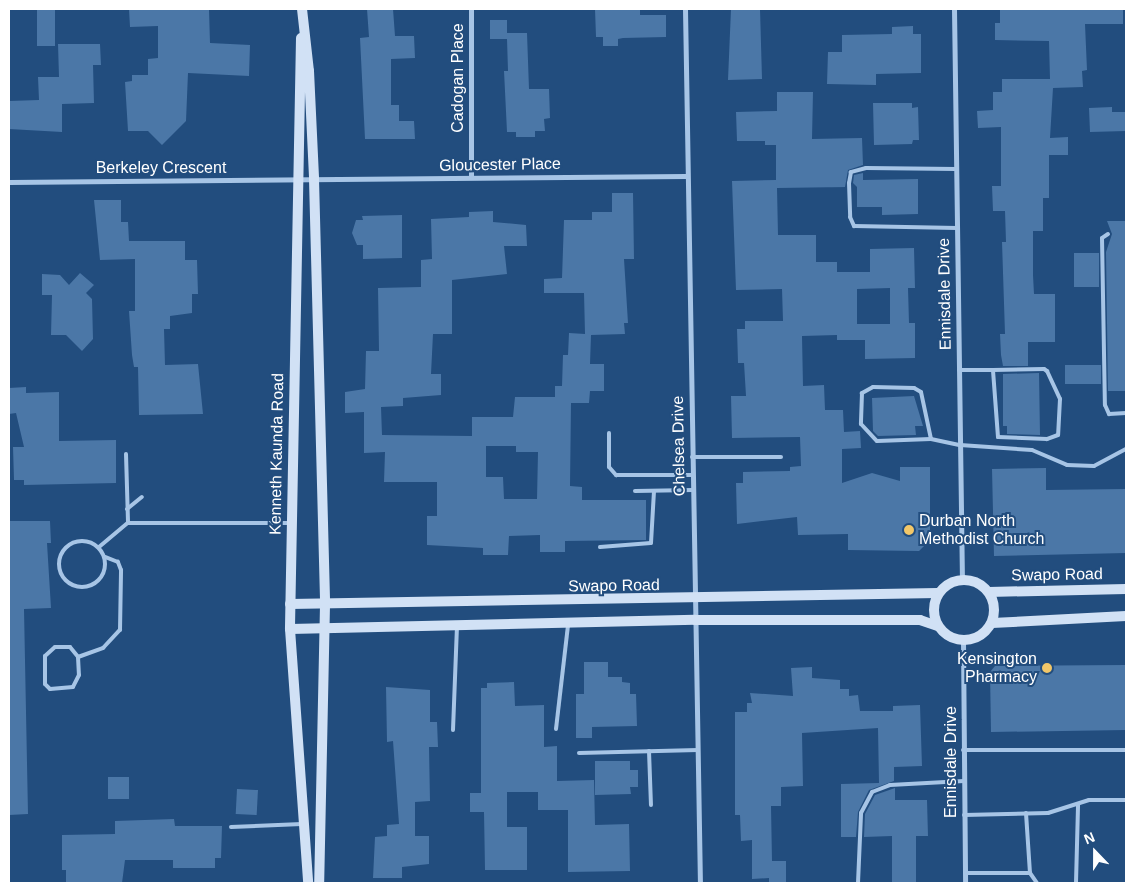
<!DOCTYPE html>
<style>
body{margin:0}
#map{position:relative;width:1135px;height:892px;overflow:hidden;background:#224d7e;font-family:Arial,sans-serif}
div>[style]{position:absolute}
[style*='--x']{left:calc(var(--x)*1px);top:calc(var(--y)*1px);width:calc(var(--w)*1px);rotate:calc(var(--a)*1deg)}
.building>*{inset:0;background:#4b77a7;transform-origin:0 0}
.lane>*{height:4px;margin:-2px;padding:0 2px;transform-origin:2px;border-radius:2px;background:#a7c5e6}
.lane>.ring{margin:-2px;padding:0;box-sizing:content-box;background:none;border:4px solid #a7c5e6;border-radius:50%}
.street>*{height:5px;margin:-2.5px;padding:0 2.5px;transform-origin:2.5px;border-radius:2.5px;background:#a7c5e6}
.secondary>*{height:10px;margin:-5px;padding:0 5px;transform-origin:5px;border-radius:5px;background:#d1e1f5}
.secondary>.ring{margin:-5px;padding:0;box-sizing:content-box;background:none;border:10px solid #d1e1f5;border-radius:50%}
.dots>*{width:14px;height:14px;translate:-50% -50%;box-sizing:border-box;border:2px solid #224d7e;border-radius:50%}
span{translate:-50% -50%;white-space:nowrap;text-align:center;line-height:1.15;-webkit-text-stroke:4px #224d7e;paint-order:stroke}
.street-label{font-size:16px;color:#fff}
.poi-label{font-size:16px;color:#fff}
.left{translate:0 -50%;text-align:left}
.right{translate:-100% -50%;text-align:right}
.frame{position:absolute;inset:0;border:10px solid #fff;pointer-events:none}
.north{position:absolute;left:1070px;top:827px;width:50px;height:50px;-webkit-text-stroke:4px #224d7e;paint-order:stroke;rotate:338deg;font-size:14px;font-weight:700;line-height:20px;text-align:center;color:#fff}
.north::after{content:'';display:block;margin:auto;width:18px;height:22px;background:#fff;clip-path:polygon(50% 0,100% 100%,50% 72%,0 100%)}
</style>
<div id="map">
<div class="building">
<i style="left:37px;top:9px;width:18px;height:37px"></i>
<i style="clip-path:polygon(129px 9px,209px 9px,210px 43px,250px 45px,249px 76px,188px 73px,186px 121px,162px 145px,148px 131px,128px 131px,125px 82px,132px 81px,132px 75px,148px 75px,148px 59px,158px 58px,158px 26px,130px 27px)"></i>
<i style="clip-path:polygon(367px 9px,393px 9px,395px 36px,414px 36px,415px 58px,391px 59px,391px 105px,399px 105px,399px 121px,414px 121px,415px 139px,365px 139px,360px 38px,369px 37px)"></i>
<i style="clip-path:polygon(595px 9px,640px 9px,640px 15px,666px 15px,666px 37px,623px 38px,618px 39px,618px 46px,603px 46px,603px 37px,596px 37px)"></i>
<i style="clip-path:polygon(731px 9px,760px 9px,762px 79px,728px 80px)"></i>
<i style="clip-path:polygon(1000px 9px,1123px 9px,1123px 24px,1085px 24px,1087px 70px,1082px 71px,1083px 87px,1053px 88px,1050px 138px,1068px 137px,1068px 155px,1049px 155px,1049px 198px,1043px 198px,1043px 231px,1033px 231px,1033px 275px,1034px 294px,1055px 294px,1055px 342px,1028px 342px,1028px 366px,1003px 366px,1001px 355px,1000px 334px,1005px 334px,1002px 242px,1006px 242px,1005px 211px,993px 211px,992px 186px,1001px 186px,1001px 127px,978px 128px,977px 111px,993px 110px,993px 92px,1002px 92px,1002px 79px,1050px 79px,1049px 41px,995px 40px,995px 23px,1000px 23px)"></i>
<i style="clip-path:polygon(490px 20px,507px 20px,507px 33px,527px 33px,529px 89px,549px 89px,550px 118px,544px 119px,545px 131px,535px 131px,535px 137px,516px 137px,516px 132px,507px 132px,504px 71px,508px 71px,507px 39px,490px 39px)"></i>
<i style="clip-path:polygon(913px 26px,913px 34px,921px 34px,921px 73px,876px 74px,876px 85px,827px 84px,828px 52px,842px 52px,842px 35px,892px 34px,892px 27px)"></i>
<i style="clip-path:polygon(58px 44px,100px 44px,101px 65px,93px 65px,94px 103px,62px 104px,62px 132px,9px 129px,9px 101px,39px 100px,38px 77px,59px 77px)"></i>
<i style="clip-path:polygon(evenodd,777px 92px,813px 92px,812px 139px,862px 138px,863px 165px,848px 170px,845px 187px,777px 188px,778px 235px,816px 235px,816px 262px,837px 262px,837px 272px,870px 272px,870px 249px,914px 248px,915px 288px,908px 288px,909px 323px,915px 323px,915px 358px,865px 359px,865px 340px,837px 340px,837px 335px,802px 336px,803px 386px,824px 385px,825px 410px,843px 410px,844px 432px,860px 431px,861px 448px,842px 449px,842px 483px,872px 473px,900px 481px,900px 467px,930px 467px,930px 540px,919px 551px,848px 550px,848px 534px,798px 535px,797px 517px,737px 524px,736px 483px,743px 483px,743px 472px,790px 471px,790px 467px,801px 466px,800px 437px,732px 438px,731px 396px,746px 396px,744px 363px,738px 363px,737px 329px,745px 329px,745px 321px,783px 321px,782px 289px,736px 290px,732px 181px,776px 180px,776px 145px,765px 145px,765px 141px,737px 141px,736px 112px,777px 111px,777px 92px,890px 288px,890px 324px,857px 324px,857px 289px,890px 288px)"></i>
<i style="clip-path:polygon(873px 103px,912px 103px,912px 108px,918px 107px,919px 140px,913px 140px,912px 144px,874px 145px)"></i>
<i style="clip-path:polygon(1112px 107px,1112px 112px,1126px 112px,1126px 131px,1090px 132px,1089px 108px)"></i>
<i style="clip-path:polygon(863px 173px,863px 180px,918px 179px,918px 214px,882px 215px,882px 207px,857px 207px,857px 187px,853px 183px,854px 175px)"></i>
<i style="clip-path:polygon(evenodd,612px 193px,633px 193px,634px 259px,624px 259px,628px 323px,624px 323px,625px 334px,591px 335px,590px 364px,604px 364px,604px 391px,590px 391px,589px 403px,571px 403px,570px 486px,582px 487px,582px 500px,646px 500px,646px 540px,565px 541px,565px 552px,540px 552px,540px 535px,509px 536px,508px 555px,483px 555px,483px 548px,427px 545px,427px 516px,437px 516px,437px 482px,384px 482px,385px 452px,364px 453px,364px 412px,345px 413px,345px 392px,365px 389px,366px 351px,379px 351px,378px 288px,421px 287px,421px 260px,432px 259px,431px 219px,469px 217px,469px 212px,493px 211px,493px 222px,526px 225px,527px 246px,504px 246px,507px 274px,452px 280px,452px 334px,433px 334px,431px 374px,441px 374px,441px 395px,403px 398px,403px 406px,381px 407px,382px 435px,472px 436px,472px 417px,513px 417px,515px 397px,555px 397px,555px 386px,562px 386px,563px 355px,568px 355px,569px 333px,585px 334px,584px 293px,544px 293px,544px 279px,562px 278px,564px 220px,592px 220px,592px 212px,612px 212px,612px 193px,486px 446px,516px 446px,516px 452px,538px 452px,537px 499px,504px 499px,503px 477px,486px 477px,486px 446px)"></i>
<i style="clip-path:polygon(94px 200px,121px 200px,121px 222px,128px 222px,129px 241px,185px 241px,185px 260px,197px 260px,198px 294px,192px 294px,192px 313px,170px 316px,170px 329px,164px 329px,165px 365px,198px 364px,203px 414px,139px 415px,138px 367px,134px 367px,132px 355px,129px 311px,135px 311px,135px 259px,100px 260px)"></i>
<i style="clip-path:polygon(402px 215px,402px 258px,363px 259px,363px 245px,357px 245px,352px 233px,356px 220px,363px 220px,362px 216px)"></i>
<i style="clip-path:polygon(1107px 221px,1126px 221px,1126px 391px,1108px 391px,1106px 252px,1112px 234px)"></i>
<i style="left:1074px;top:253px;width:25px;height:34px"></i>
<i style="clip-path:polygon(80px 273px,94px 285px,86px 293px,92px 299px,93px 339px,82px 351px,66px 335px,51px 335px,52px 295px,42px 295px,42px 274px,60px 275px,69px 285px)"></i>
<i style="left:1065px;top:365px;width:36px;height:19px"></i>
<i style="clip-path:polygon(1039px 373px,1040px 435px,1007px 434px,1007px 426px,1003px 426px,1003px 374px)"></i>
<i style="clip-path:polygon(26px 387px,26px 393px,59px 392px,59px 441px,116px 440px,116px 483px,24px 485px,24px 480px,14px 480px,13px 447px,24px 447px,16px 413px,9px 414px,9px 388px)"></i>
<i style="clip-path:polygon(914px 396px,923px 426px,915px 426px,916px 435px,878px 436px,873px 431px,872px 398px)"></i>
<i style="clip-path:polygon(1046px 468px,1046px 490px,1126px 489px,1126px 553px,994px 556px,992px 469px)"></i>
<i style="clip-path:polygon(9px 521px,50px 521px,51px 543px,47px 543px,51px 608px,24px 609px,28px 814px,9px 815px)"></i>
<i style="clip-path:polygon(584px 662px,608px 662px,608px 677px,622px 677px,622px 682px,630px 683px,630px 694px,636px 694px,637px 726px,592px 727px,592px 738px,576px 738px,576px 694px,584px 694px)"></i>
<i style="clip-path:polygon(1126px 665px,1126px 730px,991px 732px,990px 672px,995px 666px)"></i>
<i style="clip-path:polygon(812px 667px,812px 678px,840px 680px,840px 689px,849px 689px,849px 696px,858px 695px,860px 711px,893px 711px,893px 706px,920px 705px,922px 766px,894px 767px,894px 781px,869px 790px,858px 812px,856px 837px,841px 837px,841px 784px,879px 783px,878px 728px,802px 733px,803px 786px,781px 787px,781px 806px,771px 806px,772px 861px,786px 861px,786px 883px,769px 883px,769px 878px,752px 879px,752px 840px,741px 841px,740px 815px,735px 815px,735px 712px,747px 712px,747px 703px,752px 703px,750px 693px,793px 696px,791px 668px)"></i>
<i style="clip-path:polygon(514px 682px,515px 706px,544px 705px,544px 747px,557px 746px,557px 781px,594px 780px,595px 825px,629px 824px,630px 871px,568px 872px,568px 810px,538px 810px,538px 792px,507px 792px,507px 827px,527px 827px,527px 870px,485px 870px,484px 812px,470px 812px,470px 793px,481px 793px,481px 688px,487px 688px,487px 683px)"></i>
<i style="clip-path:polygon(386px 687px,430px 690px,430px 722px,437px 722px,438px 747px,429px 747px,430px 801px,415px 802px,415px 836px,429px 836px,429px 864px,402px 867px,402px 878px,373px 878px,375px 837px,387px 836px,387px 825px,399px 824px,393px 741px,387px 742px)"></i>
<i style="clip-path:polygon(595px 761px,630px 761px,630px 770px,638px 770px,638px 787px,630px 787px,631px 794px,595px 795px)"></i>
<i style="left:108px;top:777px;width:21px;height:22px"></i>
<i style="clip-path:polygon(895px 788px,895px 800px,927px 800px,928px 836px,916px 836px,916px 883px,892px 883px,892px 836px,864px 837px,865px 814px,875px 795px)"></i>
<i style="left:237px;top:789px;width:21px;height:25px;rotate:3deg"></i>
<i style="clip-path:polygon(174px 819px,175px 826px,222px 826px,221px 858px,215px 858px,215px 868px,173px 868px,173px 860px,125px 860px,122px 883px,66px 883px,66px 870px,62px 870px,62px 835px,115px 834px,115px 821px)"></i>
</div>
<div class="lane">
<i style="--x:956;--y:169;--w:90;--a:-179.4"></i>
<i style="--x:866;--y:168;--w:16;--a:165"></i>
<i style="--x:851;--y:172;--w:11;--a:100"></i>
<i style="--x:849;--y:183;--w:34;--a:88"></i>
<i style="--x:850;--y:217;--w:10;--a:66"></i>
<i style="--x:854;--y:226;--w:103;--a:1.1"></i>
<i style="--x:1108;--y:234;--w:7;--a:146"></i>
<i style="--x:1102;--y:238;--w:167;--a:89"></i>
<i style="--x:1105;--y:405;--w:10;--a:66"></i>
<i style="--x:1109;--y:414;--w:17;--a:-3"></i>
<i style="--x:959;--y:370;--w:34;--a:0"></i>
<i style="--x:993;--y:370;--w:51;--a:-1.1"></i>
<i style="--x:1044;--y:369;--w:4;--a:34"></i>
<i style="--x:1047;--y:371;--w:31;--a:65"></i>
<i style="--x:1060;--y:399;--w:36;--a:93"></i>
<i style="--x:1058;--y:435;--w:12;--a:160"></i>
<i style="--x:1047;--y:439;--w:49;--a:-177.7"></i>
<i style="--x:998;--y:437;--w:67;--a:-94.3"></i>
<i style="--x:609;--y:433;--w:34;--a:90"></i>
<i style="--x:609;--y:467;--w:11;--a:49"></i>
<i style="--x:616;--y:475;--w:76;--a:0"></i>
<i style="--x:931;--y:439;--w:48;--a:-102"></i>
<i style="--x:921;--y:392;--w:8;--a:-150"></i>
<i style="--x:914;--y:388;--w:41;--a:-178.6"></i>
<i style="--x:873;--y:387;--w:13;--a:151"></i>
<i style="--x:862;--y:393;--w:31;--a:92"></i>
<i style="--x:861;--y:424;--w:23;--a:47"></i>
<i style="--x:877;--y:441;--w:54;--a:-2.1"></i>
<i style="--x:931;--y:439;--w:30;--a:12"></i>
<i style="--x:960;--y:445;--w:72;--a:4"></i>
<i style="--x:1032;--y:450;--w:38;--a:23"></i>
<i style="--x:1067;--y:465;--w:27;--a:2"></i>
<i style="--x:1094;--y:466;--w:36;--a:-28"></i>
<i style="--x:126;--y:454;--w:69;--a:88.3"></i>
<i style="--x:692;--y:457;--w:89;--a:0"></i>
<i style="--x:635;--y:491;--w:58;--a:-1"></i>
<i style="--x:127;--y:509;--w:19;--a:-39"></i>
<i class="ring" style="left:59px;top:541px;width:42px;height:42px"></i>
<i style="--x:99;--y:547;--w:38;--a:-40"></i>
<i style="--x:128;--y:523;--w:163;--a:0"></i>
<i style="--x:600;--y:547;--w:51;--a:-4.5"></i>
<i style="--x:651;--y:543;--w:52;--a:-86.7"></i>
<i style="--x:55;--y:647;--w:15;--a:0"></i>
<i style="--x:70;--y:647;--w:13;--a:51"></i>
<i style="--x:78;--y:657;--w:18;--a:87"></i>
<i style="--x:79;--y:675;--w:13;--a:117"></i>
<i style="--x:73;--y:687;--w:23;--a:175"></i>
<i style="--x:50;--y:689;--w:7;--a:-135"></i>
<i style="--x:45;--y:684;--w:28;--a:-90"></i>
<i style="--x:45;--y:656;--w:13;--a:-42"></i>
<i style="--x:78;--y:657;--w:27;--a:-20"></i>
<i style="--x:103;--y:648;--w:25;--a:-47"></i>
<i style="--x:120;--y:630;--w:60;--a:-89"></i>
<i style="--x:121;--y:570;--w:9;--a:-111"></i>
<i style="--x:118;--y:562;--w:14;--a:-159"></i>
<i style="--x:556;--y:729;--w:105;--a:-83.4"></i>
<i style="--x:453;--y:730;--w:104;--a:-87.8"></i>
<i style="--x:963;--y:750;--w:163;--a:0"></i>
<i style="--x:649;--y:751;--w:54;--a:87.9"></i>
<i style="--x:579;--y:753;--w:119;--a:-1.4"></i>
<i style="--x:1026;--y:813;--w:60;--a:86.2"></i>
<i style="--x:1030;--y:873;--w:12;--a:55"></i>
<i style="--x:964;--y:815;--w:84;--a:-1.4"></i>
<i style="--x:1048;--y:813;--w:43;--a:-17.6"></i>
<i style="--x:1089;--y:800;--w:37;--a:0"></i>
<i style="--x:231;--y:827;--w:71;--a:-2.4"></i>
<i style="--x:965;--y:873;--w:65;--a:0"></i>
<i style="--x:858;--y:883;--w:70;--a:-87.5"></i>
<i style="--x:861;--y:813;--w:24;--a:-62"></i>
<i style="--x:872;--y:792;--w:19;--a:-21"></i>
<i style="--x:890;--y:785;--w:74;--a:-3.1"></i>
<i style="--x:1076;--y:883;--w:79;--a:-88.5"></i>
</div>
<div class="street">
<i style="--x:471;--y:9;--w:168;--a:90"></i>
<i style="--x:685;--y:9;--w:874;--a:89.02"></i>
<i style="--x:954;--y:9;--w:570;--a:89.2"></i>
<i style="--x:9;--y:182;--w:677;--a:-0.51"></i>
<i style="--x:963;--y:641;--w:242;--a:89.5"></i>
</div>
<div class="secondary">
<i style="--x:302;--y:9;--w:62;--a:83.6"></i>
<i style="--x:309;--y:71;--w:108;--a:87.3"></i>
<i style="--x:314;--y:179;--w:426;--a:88.5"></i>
<i style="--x:325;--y:605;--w:278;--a:91.2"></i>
<i style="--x:301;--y:38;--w:591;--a:91.07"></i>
<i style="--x:290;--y:629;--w:255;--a:85.9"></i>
<i class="ring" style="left:934px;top:580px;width:50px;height:50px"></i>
<i style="--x:989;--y:592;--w:137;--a:-1.3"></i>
<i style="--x:290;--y:604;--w:648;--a:-0.97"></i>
<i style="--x:992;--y:623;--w:134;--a:-3"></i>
<i style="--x:290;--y:629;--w:405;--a:-1.3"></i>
<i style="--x:695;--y:620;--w:225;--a:0"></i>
<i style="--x:920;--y:620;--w:18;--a:19"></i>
</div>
<div class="dots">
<i style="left:909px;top:530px;background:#f2c769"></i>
<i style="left:1047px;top:668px;background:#f2c769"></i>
</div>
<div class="street-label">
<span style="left:458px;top:78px;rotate:-90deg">Cadogan Place</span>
<span style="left:500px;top:165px;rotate:-1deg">Gloucester Place</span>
<span style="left:161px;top:168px">Berkeley Crescent</span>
<span style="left:945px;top:294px;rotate:-91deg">Ennisdale Drive</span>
<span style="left:679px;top:446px;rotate:-91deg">Chelsea Drive</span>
<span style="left:277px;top:454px;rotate:-89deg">Kenneth Kaunda Road</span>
<span style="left:1057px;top:575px;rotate:-1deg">Swapo Road</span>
<span style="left:614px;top:586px;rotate:-1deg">Swapo Road</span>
<span style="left:951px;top:762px;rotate:-90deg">Ennisdale Drive</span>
</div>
<div class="poi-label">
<span class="left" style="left:919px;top:530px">Durban North<br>Methodist Church</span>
<span class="right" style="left:1037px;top:668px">Kensington<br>Pharmacy</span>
</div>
<div class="frame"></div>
<div class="north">N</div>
</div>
